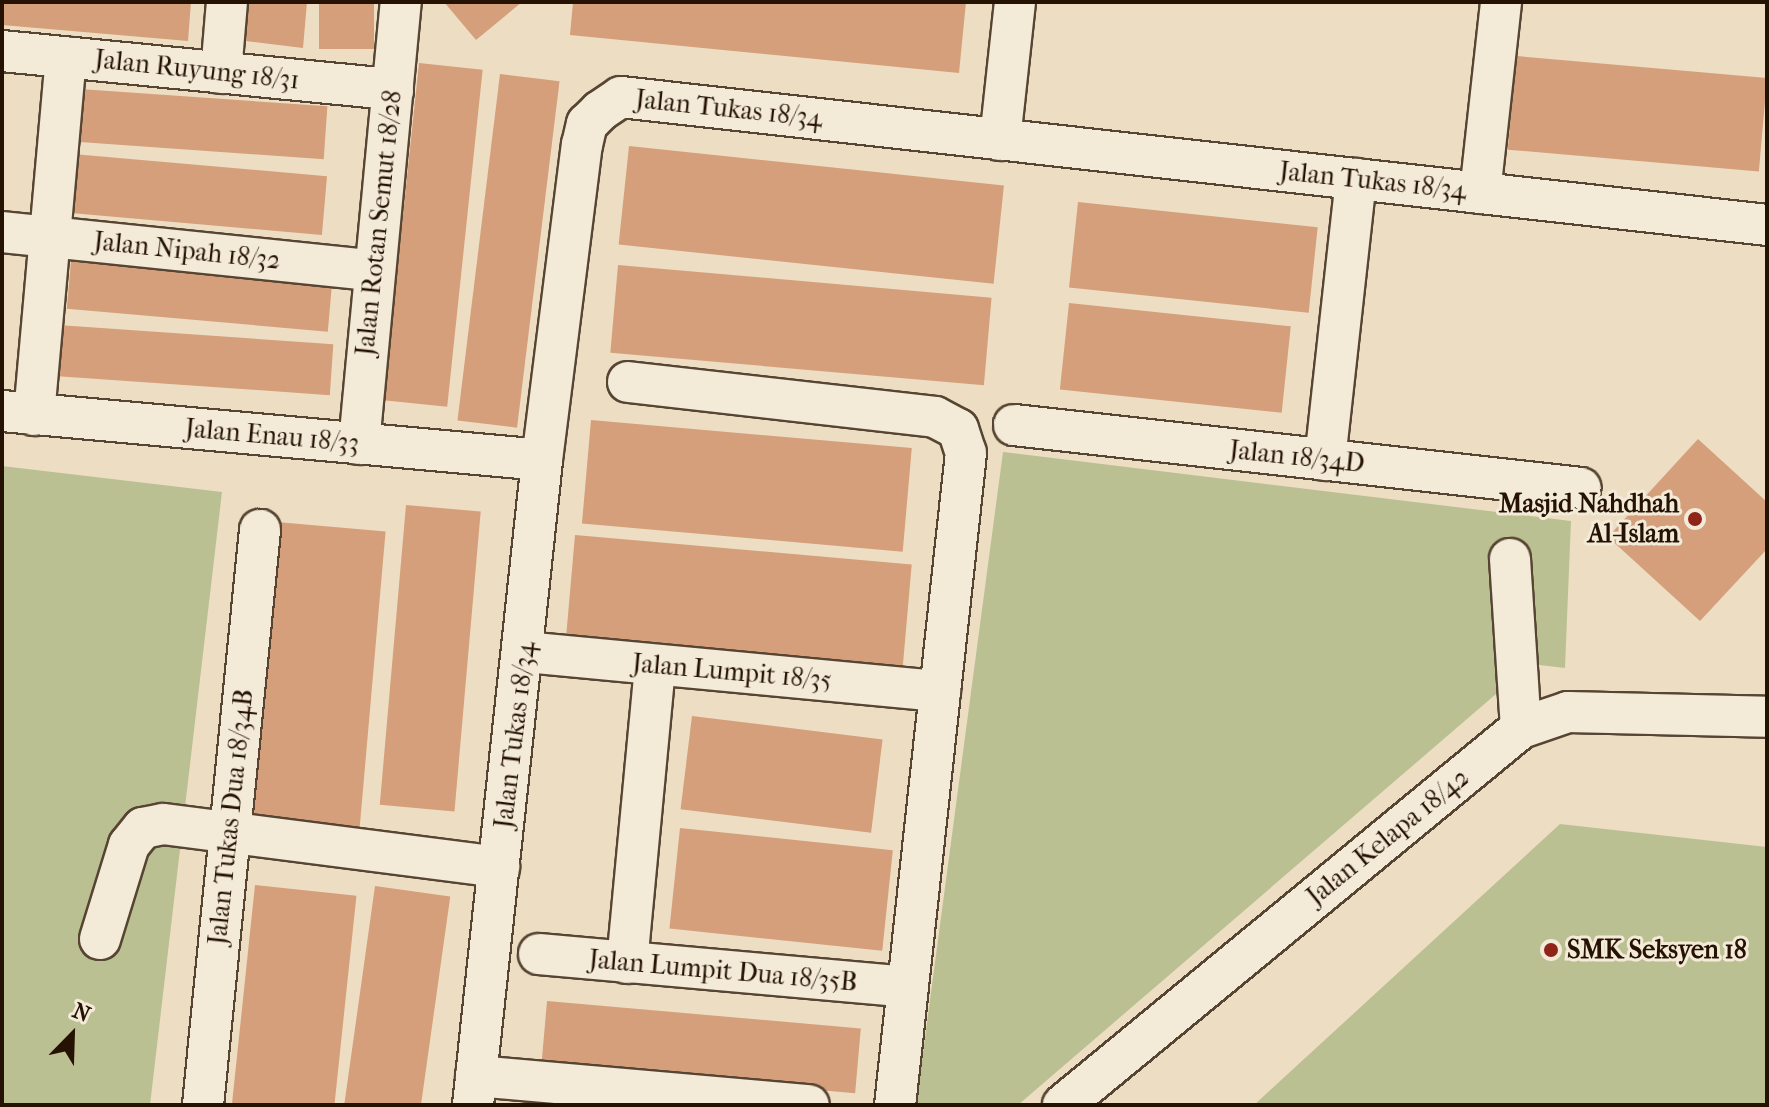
<!DOCTYPE html>
<style>
body{margin:0}
#map{position:relative;width:1769px;height:1107px;overflow:hidden;background:#eddec3;font-family:"IM FELL French Canon",serif}
div>[style]{position:absolute}
[style*='--x']{left:calc(var(--x)*1px);top:calc(var(--y)*1px);width:calc(var(--w)*1px);rotate:calc(var(--a)*1deg)}
.green>*{inset:0;background:#bbc092}
.building>*{inset:0;background:#d59f7b;transform-origin:0 0}
.roads{filter:drop-shadow(2px 0 #574533) drop-shadow(-2px 0 #574533) drop-shadow(0 2px #574533) drop-shadow(0 -2px #574533)}
.minor>*{height:40px;margin:-20px;padding:0 20px;transform-origin:20px;border-radius:20px;background:#f3ead8}
.dots>*{width:22px;height:22px;translate:-50% -50%;box-sizing:border-box;border:4px solid #f3ead8;border-radius:50%}
span{translate:-50% -50%;white-space:nowrap;text-align:center;line-height:1.15;-webkit-text-stroke:6px #f3ead8;paint-order:stroke}
.street-label{font-size:26px;color:#251203}
.poi-label{font-size:26px;color:#251203;font-weight:700}
.right{translate:-100% -50%;text-align:right}
.left{translate:0 -50%;text-align:left}
.frame{position:absolute;inset:0;border:4px solid #251203;pointer-events:none}
.north{position:absolute;left:32px;top:995px;width:80px;height:80px;-webkit-text-stroke:6px #f3ead8;paint-order:stroke;rotate:23deg;font-size:22px;font-weight:700;line-height:32px;text-align:center;color:#251203}
.north::after{content:'';display:block;margin:auto;width:28px;height:36px;background:#251203;clip-path:polygon(50% 0,100% 100%,50% 72%,0 100%)}
</style>
<div id="map">
<div class="green">
<i style="clip-path:polygon(1003px 452px,1571px 521px,1565px 668px,1531px 664px,1018px 1105px,916px 1105px)"></i>
<i style="clip-path:polygon(2px 466px,222px 492px,150px 1105px,2px 1105px)"></i>
<i style="clip-path:polygon(1560px 824px,1767px 847px,1767px 1105px,1254px 1105px)"></i>
</div>
<div class="building">
<i style="clip-path:polygon(2px 2px,191px 2px,188px 41px,2px 25px)"></i>
<i style="clip-path:polygon(249px 2px,307px 2px,303px 48px,245px 41px)"></i>
<i style="left:319px;top:2px;width:55px;height:47px"></i>
<i style="clip-path:polygon(444px 2px,522px 2px,476px 40px)"></i>
<i style="clip-path:polygon(573px 2px,966px 2px,959px 73px,570px 35px)"></i>
<i style="left:1516px;top:56px;width:252px;height:94px;rotate:5deg"></i>
<i style="left:419px;top:63px;width:64px;height:339px;rotate:6deg"></i>
<i style="left:500px;top:74px;width:60px;height:349px;rotate:7deg"></i>
<i style="left:80px;top:89px;width:248px;height:53px;rotate:4deg"></i>
<i style="left:629px;top:146px;width:377px;height:99px;rotate:6deg"></i>
<i style="left:73px;top:154px;width:255px;height:59px;rotate:5deg"></i>
<i style="left:1078px;top:202px;width:241px;height:86px;rotate:6deg"></i>
<i style="left:71px;top:261px;width:262px;height:48px;rotate:5deg"></i>
<i style="left:618px;top:265px;width:375px;height:88px;rotate:5deg"></i>
<i style="left:1069px;top:303px;width:223px;height:87px;rotate:6deg"></i>
<i style="left:58px;top:325px;width:276px;height:51px;rotate:4deg"></i>
<i style="left:591px;top:420px;width:322px;height:104px;rotate:5deg"></i>
<i style="clip-path:polygon(1698px 439px,1767px 502px,1767px 549px,1700px 621px,1608px 537px)"></i>
<i style="left:406px;top:505px;width:75px;height:301px;rotate:5deg"></i>
<i style="left:277px;top:522px;width:109px;height:303px;rotate:5deg"></i>
<i style="left:575px;top:535px;width:338px;height:103px;rotate:5deg"></i>
<i style="left:692px;top:716px;width:192px;height:94px;rotate:7deg"></i>
<i style="left:680px;top:828px;width:214px;height:101px;rotate:6deg"></i>
<i style="left:255px;top:885px;width:102px;height:221px;rotate:6deg"></i>
<i style="left:375px;top:886px;width:76px;height:221px;rotate:8deg"></i>
<i style="left:547px;top:1001px;width:315px;height:65px;rotate:5deg"></i>
</div>
<div class="roads">
<div class="minor">
<i style="--x:2;--y:51;--w:393;--a:5.6"></i>
<i style="--x:221;--y:73;--w:71;--a:-85.2"></i>
<i style="--x:1000;--y:140;--w:139;--a:-83.8"></i>
<i style="--x:1480;--y:193;--w:192;--a:-83.7"></i>
<i style="--x:2;--y:232;--w:372;--a:5.9"></i>
<i style="--x:628;--y:382;--w:309;--a:6.5"></i>
<i style="--x:935;--y:417;--w:26;--a:28"></i>
<i style="--x:958;--y:429;--w:25;--a:72"></i>
<i style="--x:966;--y:453;--w:656;--a:96.21"></i>
<i style="--x:2;--y:411;--w:542;--a:5.18"></i>
<i style="--x:34;--y:415;--w:359;--a:-84.9"></i>
<i style="--x:1014;--y:425;--w:570;--a:6.34"></i>
<i style="--x:359;--y:444;--w:444;--a:-84.6"></i>
<i style="--x:1325;--y:460;--w:283;--a:-83.7"></i>
<i style="--x:1510;--y:559;--w:169;--a:86.3"></i>
<i style="--x:525;--y:652;--w:417;--a:5.4"></i>
<i style="--x:100;--y:939;--w:98;--a:-72.9"></i>
<i style="--x:129;--y:845;--w:22;--a:-51"></i>
<i style="--x:143;--y:828;--w:20;--a:-11"></i>
<i style="--x:163;--y:824;--w:339;--a:7.3"></i>
<i style="--x:539;--y:954;--w:370;--a:5.1"></i>
<i style="--x:627;--y:963;--w:299;--a:-84.6"></i>
<i style="--x:476;--y:1076;--w:334;--a:5"></i>
<i style="--x:203;--y:1105;--w:578;--a:-84.34"></i>
<i style="--x:473;--y:1105;--w:649;--a:-83.89"></i>
<i style="--x:542;--y:460;--w:318;--a:-82.8"></i>
<i style="--x:582;--y:145;--w:22;--a:-77"></i>
<i style="--x:587;--y:124;--w:18;--a:-45"></i>
<i style="--x:600;--y:111;--w:25;--a:-34"></i>
<i style="--x:621;--y:97;--w:1153;--a:6.37"></i>
<i style="--x:1063;--y:1105;--w:593;--a:-39.46"></i>
<i style="--x:1521;--y:728;--w:50;--a:-18.8"></i>
<i style="--x:1568;--y:712;--w:199;--a:1.4"></i>
</div>
</div>
<div class="dots">
<i style="left:1695px;top:519px;background:#8f2418"></i>
<i style="left:1551px;top:950px;background:#8f2418"></i>
</div>
<div class="street-label">
<span style="left:197px;top:70px;rotate:6deg">Jalan Ruyung 18/31</span>
<span style="left:729px;top:109px;rotate:6deg">Jalan Tukas 18/34</span>
<span style="left:1373px;top:181px;rotate:6deg">Jalan Tukas 18/34</span>
<span style="left:379px;top:223px;rotate:-84deg">Jalan Rotan Semut 18/28</span>
<span style="left:187px;top:251px;rotate:6deg">Jalan Nipah 18/32</span>
<span style="left:272px;top:436px;rotate:5deg">Jalan Enau 18/33</span>
<span style="left:1297px;top:457px;rotate:6deg">Jalan 18/34D</span>
<span style="left:732px;top:672px;rotate:5deg">Jalan Lumpit 18/35</span>
<span style="left:515px;top:735px;rotate:-83deg">Jalan Tukas 18/34</span>
<span style="left:231px;top:817px;rotate:-84deg">Jalan Tukas Dua 18/34B</span>
<span style="left:1388px;top:837px;rotate:-39deg">Jalan Kelapa 18/42</span>
<span style="left:723px;top:971px;rotate:5deg">Jalan Lumpit Dua 18/35B</span>
</div>
<div class="poi-label">
<span class="right" style="left:1679px;top:519px">Masjid Nahdhah<br>Al-Islam</span>
<span class="left" style="left:1567px;top:950px">SMK Seksyen 18</span>
</div>
<div class="frame"></div>
<div class="north">N</div>
</div>
